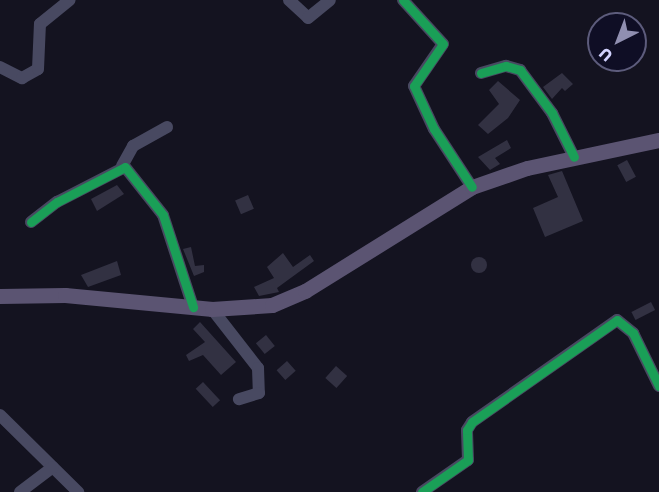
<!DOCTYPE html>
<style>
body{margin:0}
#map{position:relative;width:659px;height:492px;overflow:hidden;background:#141320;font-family:Poppins,sans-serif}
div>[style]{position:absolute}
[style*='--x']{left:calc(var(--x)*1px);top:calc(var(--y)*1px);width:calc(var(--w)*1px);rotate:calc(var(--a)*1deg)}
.building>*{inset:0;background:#323142;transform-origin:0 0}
.round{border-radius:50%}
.minor>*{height:12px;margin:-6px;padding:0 6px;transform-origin:6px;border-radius:6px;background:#484961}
.major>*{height:15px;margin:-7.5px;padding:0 7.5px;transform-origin:7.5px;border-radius:7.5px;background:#5b5472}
.cycleway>*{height:9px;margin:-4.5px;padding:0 4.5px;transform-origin:4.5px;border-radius:4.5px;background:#1a9f57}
span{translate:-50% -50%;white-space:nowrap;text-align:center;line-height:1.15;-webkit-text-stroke:4.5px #0f0e25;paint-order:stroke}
.north{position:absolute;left:587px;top:12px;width:60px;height:60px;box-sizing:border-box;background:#0f0e25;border:2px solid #5d5c7c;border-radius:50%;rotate:222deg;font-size:16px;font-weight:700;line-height:24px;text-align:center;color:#d2d2ff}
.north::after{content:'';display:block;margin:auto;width:21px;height:27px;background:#908fb1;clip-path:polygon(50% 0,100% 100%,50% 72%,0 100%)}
</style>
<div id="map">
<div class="building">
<i style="clip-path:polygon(562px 73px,573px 84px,565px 91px,562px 88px,552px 99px,543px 87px)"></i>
<i style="clip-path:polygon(498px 81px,520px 100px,508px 118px,488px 134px,478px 125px,499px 104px,489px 90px)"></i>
<i style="clip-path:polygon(507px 140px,511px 148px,495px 158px,500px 164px,490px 170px,478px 157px)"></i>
<i style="left:627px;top:160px;width:19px;height:11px;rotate:62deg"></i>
<i style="clip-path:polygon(562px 171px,583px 221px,545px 237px,533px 208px,558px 197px,548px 175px)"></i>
<i style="clip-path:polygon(117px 185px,124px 194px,97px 211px,91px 199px)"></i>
<i style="left:248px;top:195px;width:15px;height:14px;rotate:67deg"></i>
<i style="clip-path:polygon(191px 247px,195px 266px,204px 265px,204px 272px,194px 276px,183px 249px)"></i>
<i style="clip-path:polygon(283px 253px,293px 267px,310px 255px,314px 261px,277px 288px,279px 292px,259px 296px,254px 287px,274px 278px,267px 267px)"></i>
<i class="round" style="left:471px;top:257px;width:16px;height:16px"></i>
<i style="clip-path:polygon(117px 261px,121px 275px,88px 287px,81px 275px)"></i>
<i style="left:651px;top:302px;width:9px;height:22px;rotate:63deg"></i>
<i style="clip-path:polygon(200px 322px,236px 362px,221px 375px,203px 355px,189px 361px,186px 355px,205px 342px,193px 329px)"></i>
<i style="left:266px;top:335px;width:14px;height:13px;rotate:51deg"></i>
<i style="left:287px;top:361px;width:13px;height:14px;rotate:48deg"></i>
<i style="left:336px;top:366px;width:15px;height:16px;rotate:42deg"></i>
<i style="left:203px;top:382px;width:25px;height:10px;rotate:47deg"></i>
</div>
<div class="minor">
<i style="--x:289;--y:0;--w:26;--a:43"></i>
<i style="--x:308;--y:18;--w:28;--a:-39"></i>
<i style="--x:403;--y:0;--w:59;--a:47.7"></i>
<i style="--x:443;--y:44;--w:51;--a:124.6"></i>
<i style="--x:414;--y:86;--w:47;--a:65.1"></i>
<i style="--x:434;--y:129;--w:69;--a:56.8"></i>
<i style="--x:0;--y:67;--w:25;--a:27"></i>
<i style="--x:22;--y:78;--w:18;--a:-29"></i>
<i style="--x:38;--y:69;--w:45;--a:-87.5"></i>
<i style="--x:40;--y:24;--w:38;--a:-39"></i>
<i style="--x:481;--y:73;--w:26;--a:-16"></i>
<i style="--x:506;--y:66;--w:15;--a:16"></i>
<i style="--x:520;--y:70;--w:54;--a:53.3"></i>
<i style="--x:552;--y:113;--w:49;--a:63.4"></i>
<i style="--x:122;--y:166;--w:23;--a:-61"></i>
<i style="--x:133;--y:146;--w:39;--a:-29"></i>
<i style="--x:31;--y:222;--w:33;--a:-38"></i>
<i style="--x:57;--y:202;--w:76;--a:-27.2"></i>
<i style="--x:125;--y:167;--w:61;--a:51.6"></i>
<i style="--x:163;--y:215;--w:97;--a:71.9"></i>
<i style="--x:212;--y:309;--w:75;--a:52.1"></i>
<i style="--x:258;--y:368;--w:25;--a:88"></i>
<i style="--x:259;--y:393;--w:21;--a:163"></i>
<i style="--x:0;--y:415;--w:110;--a:44.6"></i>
<i style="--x:20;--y:492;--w:41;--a:-37.1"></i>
<i style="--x:422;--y:492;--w:56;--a:-34.8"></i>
<i style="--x:468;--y:460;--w:30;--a:-92"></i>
<i style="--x:467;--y:430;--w:9;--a:-58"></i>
<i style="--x:472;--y:422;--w:177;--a:-35.1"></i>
<i style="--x:617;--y:320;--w:21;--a:39"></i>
<i style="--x:633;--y:333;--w:59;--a:63.9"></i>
</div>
<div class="major">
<i style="--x:0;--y:296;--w:65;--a:-0.9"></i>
<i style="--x:65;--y:295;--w:148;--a:5.4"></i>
<i style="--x:212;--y:309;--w:60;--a:-3.8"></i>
<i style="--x:272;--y:305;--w:36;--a:-23"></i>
<i style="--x:305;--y:291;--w:197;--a:-31.9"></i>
<i style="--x:472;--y:187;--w:58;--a:-19.1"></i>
<i style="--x:527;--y:168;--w:135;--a:-12"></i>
</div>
<div class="cycleway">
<i style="--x:403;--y:0;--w:59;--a:47.7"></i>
<i style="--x:443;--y:44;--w:51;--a:124.6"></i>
<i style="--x:414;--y:86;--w:47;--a:65.1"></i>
<i style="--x:434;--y:129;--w:69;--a:56.8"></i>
<i style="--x:481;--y:73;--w:26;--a:-16"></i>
<i style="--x:506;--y:66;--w:15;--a:16"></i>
<i style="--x:520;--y:70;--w:54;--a:53.3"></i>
<i style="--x:552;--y:113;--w:49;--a:63.4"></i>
<i style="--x:31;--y:222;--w:33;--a:-38"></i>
<i style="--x:57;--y:202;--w:76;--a:-27.2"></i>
<i style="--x:125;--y:167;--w:61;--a:51.6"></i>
<i style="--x:163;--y:215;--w:97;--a:71.9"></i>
<i style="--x:422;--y:492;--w:56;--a:-34.8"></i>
<i style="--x:468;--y:460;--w:30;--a:-92"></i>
<i style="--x:467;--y:430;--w:9;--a:-58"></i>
<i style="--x:472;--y:422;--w:177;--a:-35.1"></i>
<i style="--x:617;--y:320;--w:21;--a:39"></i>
<i style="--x:633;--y:333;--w:59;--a:63.9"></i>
</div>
<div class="north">U</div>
</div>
